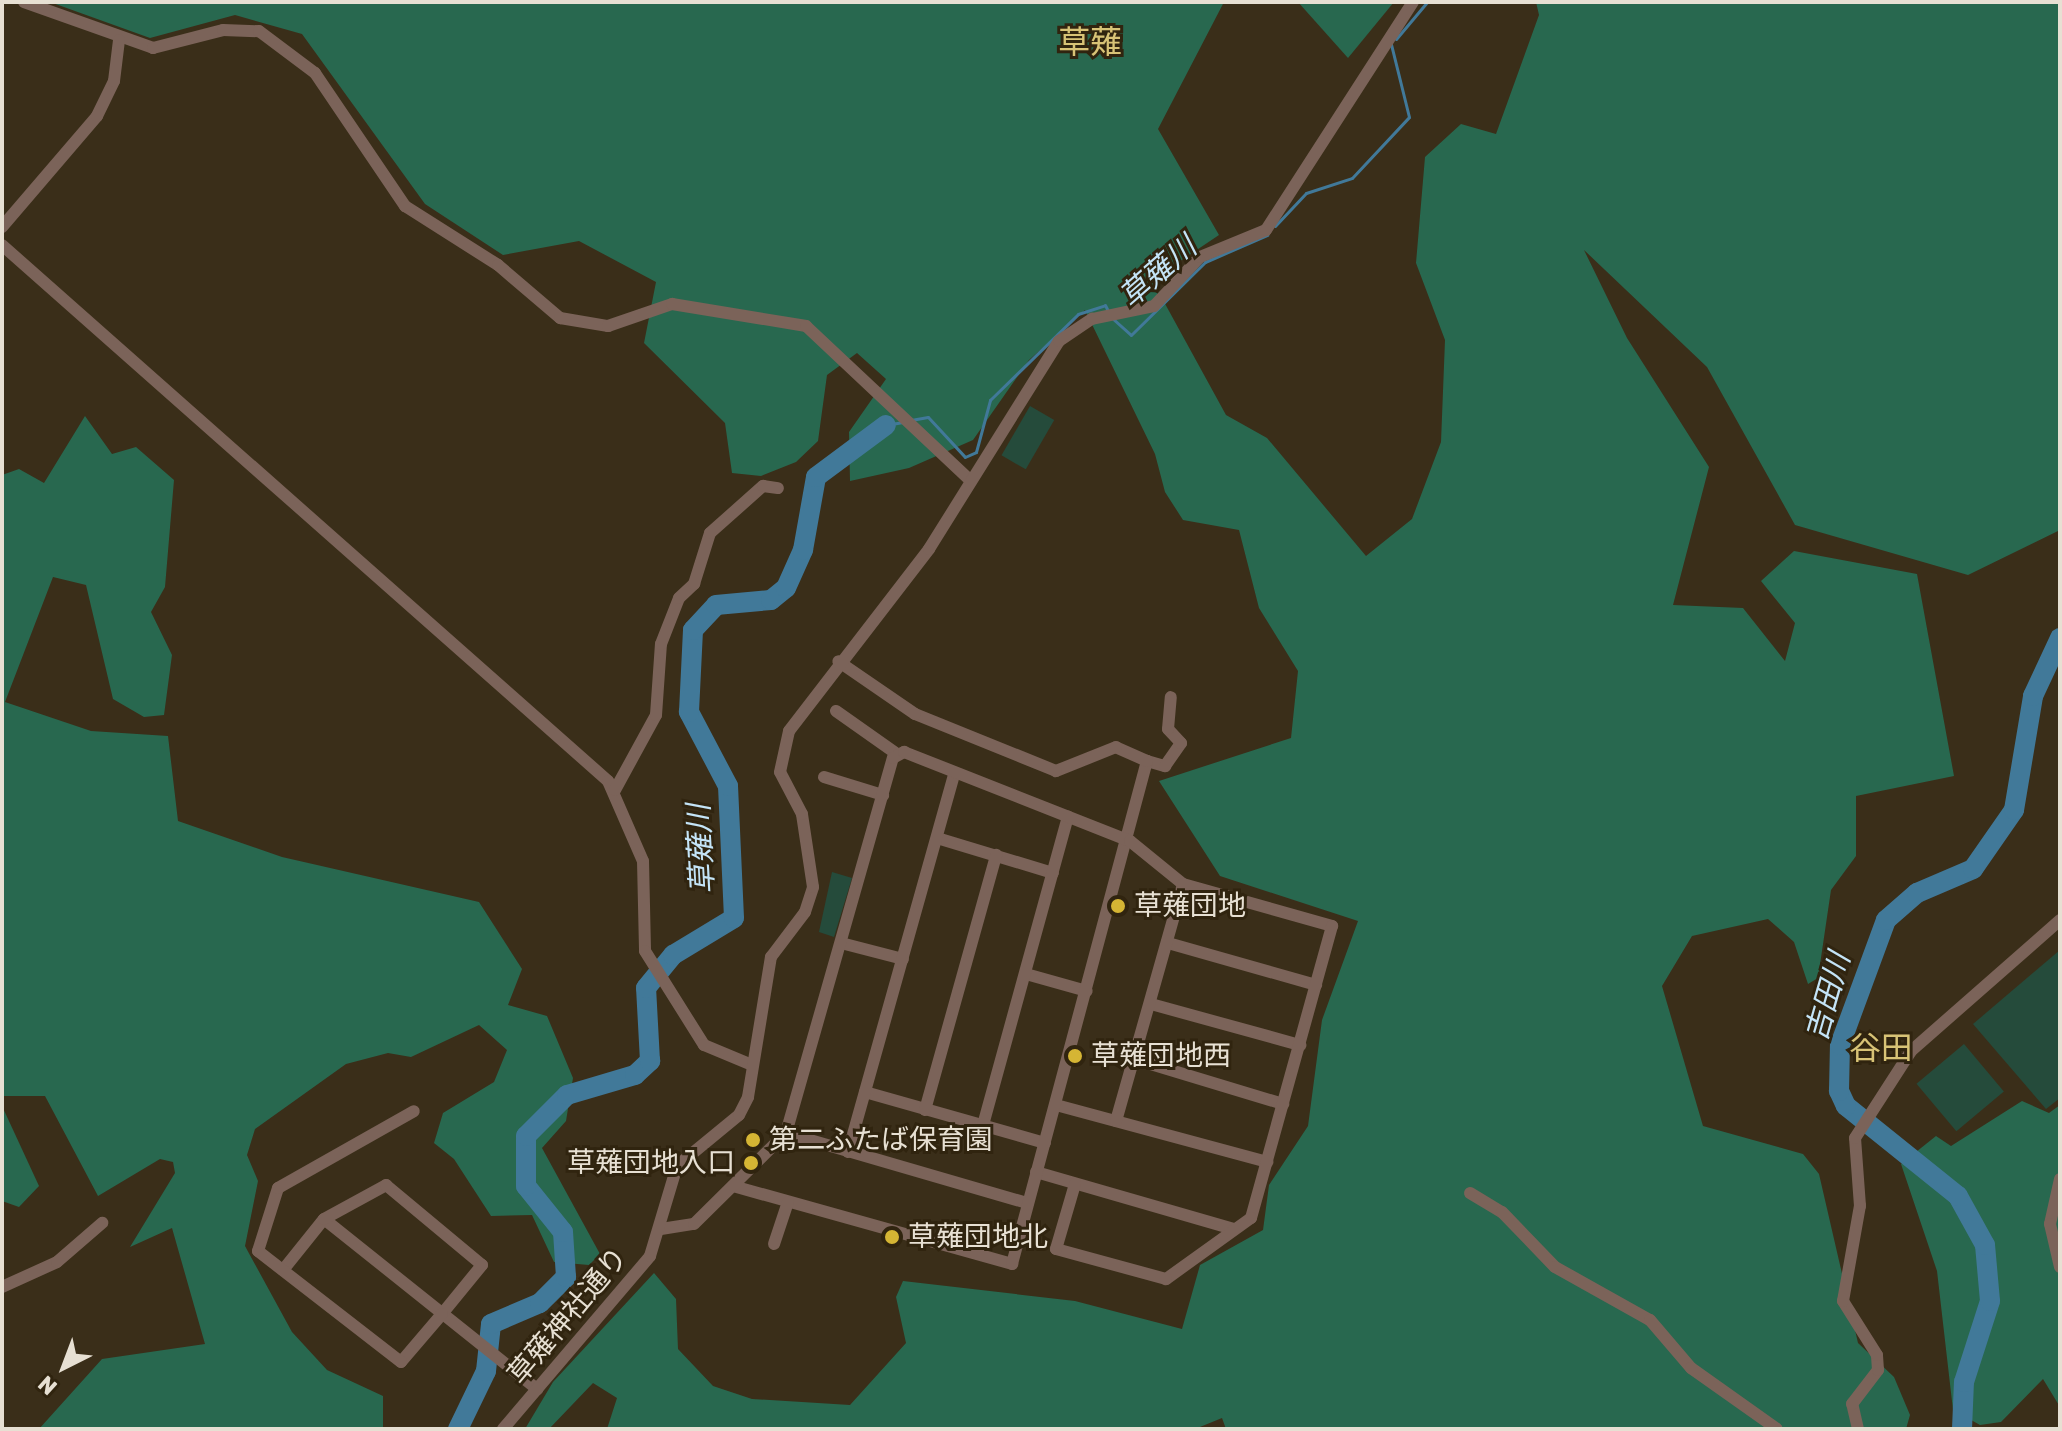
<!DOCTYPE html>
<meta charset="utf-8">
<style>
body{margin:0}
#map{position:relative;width:2062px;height:1431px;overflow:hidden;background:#3a2e19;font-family:Rubik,"Noto Sans JP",sans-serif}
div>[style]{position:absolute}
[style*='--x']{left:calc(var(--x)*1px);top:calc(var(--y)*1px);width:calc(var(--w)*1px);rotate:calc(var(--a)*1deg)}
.green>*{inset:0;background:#254b3b;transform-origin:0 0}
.forest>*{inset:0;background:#28684f}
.stream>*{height:3px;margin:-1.5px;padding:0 1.5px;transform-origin:1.5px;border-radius:1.5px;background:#417999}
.river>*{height:20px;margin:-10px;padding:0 10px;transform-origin:10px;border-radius:10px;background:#417999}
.minor>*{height:12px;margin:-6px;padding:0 6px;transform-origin:6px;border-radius:6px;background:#7b6359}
.dots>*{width:22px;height:22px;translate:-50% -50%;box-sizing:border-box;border:4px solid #30240f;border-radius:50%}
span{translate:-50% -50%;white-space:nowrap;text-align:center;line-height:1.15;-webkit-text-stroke:6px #30240f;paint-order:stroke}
.poi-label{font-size:28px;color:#e7e0d3}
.left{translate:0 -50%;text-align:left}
.right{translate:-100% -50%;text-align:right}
.street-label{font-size:28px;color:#e7e0d3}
.water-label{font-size:30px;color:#c4e4f7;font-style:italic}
.quarter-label{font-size:32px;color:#d8c376}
.frame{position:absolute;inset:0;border:4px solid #e7e0d3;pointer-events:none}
.north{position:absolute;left:24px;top:1327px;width:80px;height:80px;-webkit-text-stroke:6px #30240f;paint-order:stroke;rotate:222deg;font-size:22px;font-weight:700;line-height:32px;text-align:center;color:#e7e0d3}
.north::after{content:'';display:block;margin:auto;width:28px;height:36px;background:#e7e0d3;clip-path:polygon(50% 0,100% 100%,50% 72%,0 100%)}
</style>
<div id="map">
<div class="green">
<i style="left:1030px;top:406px;width:28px;height:57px;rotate:30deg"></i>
<i style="clip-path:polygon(832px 872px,852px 878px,834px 937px,819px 932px)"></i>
<i style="clip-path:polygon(2060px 950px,2060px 1098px,2046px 1109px,1973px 1024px)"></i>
<i style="left:1964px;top:1044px;width:62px;height:62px;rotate:50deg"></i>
</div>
<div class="forest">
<i style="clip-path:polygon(50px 2px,1224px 2px,1158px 129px,1219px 235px,1152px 280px,1226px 415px,1267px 438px,1366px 556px,1412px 519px,1441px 442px,1445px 340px,1416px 263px,1425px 157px,1461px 124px,1496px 134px,1539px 15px,1536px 2px,2060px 2px,2058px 531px,1968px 575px,1795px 525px,1707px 367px,1584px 250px,1627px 338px,1709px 467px,1673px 605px,1743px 608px,1785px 661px,1795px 623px,1761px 581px,1794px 551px,1917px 574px,1954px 776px,1856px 796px,1856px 856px,1831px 890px,1818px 978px,1808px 984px,1794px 942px,1768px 919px,1692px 936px,1662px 986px,1703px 1126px,1803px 1154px,1819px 1174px,1858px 1343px,1894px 1377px,1910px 1415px,1906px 1429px,1226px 1429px,1222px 1418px,1195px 1429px,607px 1429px,617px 1398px,593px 1383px,549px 1429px,525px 1429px,553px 1382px,654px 1273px,676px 1299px,678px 1349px,713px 1386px,752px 1399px,850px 1405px,906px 1343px,896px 1297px,903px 1281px,1075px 1301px,1182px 1329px,1200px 1265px,1263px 1230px,1269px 1185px,1308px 1126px,1322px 1020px,1358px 921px,1220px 876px,1159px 781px,1291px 738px,1298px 671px,1259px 608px,1239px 530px,1183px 520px,1165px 492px,1155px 454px,1085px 310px,1029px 360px,973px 440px,909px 468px,850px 481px,849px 432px,886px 379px,857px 353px,827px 375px,818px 441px,796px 462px,761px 476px,732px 473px,725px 423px,644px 343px,656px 282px,579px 241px,503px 255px,425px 204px,302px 34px,235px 15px,150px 38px)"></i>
<i style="clip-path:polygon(1298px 2px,1394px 2px,1348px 58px)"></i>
<i style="clip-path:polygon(85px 416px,112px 454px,136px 447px,174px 480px,165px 587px,151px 612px,172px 655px,164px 715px,144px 717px,113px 699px,86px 585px,53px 577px,5px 702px,91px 731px,168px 736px,178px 821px,282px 857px,479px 902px,522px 969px,508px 1005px,547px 1016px,573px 1078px,566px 1121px,542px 1148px,600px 1254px,589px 1265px,554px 1262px,532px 1215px,491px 1216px,454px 1159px,434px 1143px,443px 1113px,494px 1082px,507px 1050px,479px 1025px,411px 1057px,388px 1053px,346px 1064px,255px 1129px,247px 1155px,258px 1181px,245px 1246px,292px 1332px,327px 1370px,383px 1396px,383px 1429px,39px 1429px,102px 1359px,205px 1344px,172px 1228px,130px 1247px,175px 1173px,173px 1162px,160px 1159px,98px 1196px,45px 1096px,2px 1096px,2px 475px,19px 469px,44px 483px)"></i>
<i style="clip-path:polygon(2022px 1101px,2049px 1113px,2060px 1105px,2060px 1407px,2043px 1379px,2001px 1422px,1980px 1425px,1953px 1410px,1937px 1271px,1901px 1164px,1936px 1136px,1951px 1146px)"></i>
<i style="clip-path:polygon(2px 1106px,39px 1186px,19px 1207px,2px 1201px)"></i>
</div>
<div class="stream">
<i style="--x:1396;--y:39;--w:48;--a:-50"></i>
<i style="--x:1275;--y:226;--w:45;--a:-46.8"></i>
<i style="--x:1306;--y:193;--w:48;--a:-18.1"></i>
<i style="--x:1352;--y:178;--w:83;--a:-46.9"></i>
<i style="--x:1409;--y:117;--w:75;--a:-103.9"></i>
<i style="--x:1112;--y:318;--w:25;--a:42"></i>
<i style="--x:1131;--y:335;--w:104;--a:-44.6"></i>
<i style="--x:1205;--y:262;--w:68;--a:-23.5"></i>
<i style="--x:911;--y:420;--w:17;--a:-10"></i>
<i style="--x:928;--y:417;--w:54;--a:47.2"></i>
<i style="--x:965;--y:457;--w:12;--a:-24"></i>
<i style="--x:976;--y:452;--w:54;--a:-74.9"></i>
<i style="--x:990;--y:400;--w:123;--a:-44.3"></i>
<i style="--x:1078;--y:314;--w:28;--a:-18"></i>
<i style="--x:1105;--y:305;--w:7;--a:63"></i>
<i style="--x:886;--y:425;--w:17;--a:-10"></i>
</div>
<div class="river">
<i style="--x:458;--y:1429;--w:64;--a:-64.2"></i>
<i style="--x:486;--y:1371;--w:47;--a:-83.9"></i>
<i style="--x:491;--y:1324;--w:53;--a:-23.2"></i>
<i style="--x:540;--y:1303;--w:37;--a:-45"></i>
<i style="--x:566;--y:1277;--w:45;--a:-93.8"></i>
<i style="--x:563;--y:1232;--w:59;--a:-128.8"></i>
<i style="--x:526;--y:1186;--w:50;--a:-90"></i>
<i style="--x:526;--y:1136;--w:58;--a:-45"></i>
<i style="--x:567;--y:1095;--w:71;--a:-16.4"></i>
<i style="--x:635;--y:1075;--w:21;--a:-43"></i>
<i style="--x:650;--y:1061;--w:73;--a:-93.1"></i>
<i style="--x:646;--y:988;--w:43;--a:-50.7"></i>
<i style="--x:673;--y:955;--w:71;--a:-31.2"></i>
<i style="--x:734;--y:918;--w:132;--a:-92.6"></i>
<i style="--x:728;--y:786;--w:84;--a:-117.8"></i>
<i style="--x:689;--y:712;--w:82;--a:-87.2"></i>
<i style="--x:693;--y:630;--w:34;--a:-47"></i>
<i style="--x:716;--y:605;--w:55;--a:-5.2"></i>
<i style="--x:771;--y:600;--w:19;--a:-39"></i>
<i style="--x:786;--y:588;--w:42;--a:-65.9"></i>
<i style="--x:803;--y:550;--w:74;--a:-79.9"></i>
<i style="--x:816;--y:477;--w:87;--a:-36.6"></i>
<i style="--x:1962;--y:1429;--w:47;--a:-87.6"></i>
<i style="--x:1964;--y:1382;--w:85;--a:-72.2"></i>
<i style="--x:1990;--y:1301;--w:56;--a:-95.1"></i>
<i style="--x:1985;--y:1245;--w:56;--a:-118.9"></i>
<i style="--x:1958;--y:1196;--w:144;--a:-141.2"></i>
<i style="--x:1846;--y:1106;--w:17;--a:-115"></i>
<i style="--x:1839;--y:1091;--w:46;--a:-88.8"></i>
<i style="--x:1840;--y:1045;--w:133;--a:-69.8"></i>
<i style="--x:1886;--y:920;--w:41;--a:-41.1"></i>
<i style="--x:1917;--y:893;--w:61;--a:-23.2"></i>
<i style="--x:1973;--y:869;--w:72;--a:-55.2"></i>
<i style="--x:2014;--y:810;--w:116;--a:-80.5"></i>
<i style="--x:2033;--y:696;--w:64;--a:-65"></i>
</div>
<div class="minor">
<i style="--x:24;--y:2;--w:137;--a:19.6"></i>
<i style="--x:153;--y:48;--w:72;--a:-14.4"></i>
<i style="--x:223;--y:30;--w:36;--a:2"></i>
<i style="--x:259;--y:31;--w:70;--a:36.9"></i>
<i style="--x:315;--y:73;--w:161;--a:55.9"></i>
<i style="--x:405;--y:206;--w:110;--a:32.4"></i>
<i style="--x:498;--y:265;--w:82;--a:40.5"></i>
<i style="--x:560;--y:318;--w:49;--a:9.5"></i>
<i style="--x:608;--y:326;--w:68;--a:-19"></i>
<i style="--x:672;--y:304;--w:136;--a:9.3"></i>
<i style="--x:806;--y:326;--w:225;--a:43.2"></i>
<i style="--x:2;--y:227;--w:146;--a:-49.4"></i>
<i style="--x:97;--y:116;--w:39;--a:-64"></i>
<i style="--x:114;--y:81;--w:41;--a:-83"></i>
<i style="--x:2;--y:245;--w:809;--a:41.49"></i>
<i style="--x:608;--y:781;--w:87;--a:66.4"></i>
<i style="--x:643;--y:861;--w:90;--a:88.7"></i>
<i style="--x:645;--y:951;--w:111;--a:57.9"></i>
<i style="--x:704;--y:1045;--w:52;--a:22.6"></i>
<i style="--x:836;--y:711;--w:75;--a:35.2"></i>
<i style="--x:1147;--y:761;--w:19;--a:16"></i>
<i style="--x:1165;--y:766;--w:28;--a:-55"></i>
<i style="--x:1181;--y:743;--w:19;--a:-133"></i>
<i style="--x:1168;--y:729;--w:32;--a:-85"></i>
<i style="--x:824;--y:777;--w:62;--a:17"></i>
<i style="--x:615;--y:790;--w:85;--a:-61.3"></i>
<i style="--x:656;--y:715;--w:71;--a:-86"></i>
<i style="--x:661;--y:644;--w:49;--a:-68.6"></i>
<i style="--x:679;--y:598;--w:21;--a:-43"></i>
<i style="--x:694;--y:584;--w:53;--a:-72.6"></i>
<i style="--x:710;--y:533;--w:71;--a:-41.6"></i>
<i style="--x:763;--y:486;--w:15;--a:8"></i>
<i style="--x:937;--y:838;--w:121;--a:16.8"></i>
<i style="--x:841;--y:943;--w:64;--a:14.5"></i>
<i style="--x:1168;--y:943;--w:154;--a:15.8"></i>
<i style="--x:1026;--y:974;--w:63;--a:15.6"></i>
<i style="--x:1151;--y:1004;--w:155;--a:15.4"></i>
<i style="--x:1134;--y:1059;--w:156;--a:16.8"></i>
<i style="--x:865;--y:1092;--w:187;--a:15.8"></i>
<i style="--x:1056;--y:1105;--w:219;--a:15.1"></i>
<i style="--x:925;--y:1110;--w:265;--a:-74.4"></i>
<i style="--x:1116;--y:1121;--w:246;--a:-74.2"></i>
<i style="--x:983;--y:1125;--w:320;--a:-74.6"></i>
<i style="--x:786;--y:1133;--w:251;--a:16.2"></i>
<i style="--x:848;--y:1152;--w:393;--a:-74.3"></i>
<i style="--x:1036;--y:1172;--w:206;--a:16.1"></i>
<i style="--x:2060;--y:1179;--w:46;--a:102.5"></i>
<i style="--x:2050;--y:1224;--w:44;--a:76.9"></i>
<i style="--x:733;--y:1186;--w:290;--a:15.6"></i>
<i style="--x:1012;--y:1264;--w:521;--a:-74.98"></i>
<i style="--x:1147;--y:761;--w:34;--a:-156"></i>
<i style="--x:1116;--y:747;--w:65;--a:158.2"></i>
<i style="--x:1056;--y:771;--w:152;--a:-158"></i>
<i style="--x:915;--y:714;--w:93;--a:-145.5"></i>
<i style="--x:1470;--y:1193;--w:37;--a:31"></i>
<i style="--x:1502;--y:1212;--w:76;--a:46.1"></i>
<i style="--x:1555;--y:1267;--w:109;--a:29.2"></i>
<i style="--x:1650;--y:1320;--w:63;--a:49.5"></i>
<i style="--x:1691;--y:1368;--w:105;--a:35.3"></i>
<i style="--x:324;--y:1219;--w:273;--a:38.6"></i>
<i style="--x:661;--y:1229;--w:33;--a:-9"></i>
<i style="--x:694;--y:1224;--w:129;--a:-44.7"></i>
<i style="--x:786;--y:1133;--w:390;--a:-74.1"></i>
<i style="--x:893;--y:758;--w:13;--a:-29"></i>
<i style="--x:904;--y:752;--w:243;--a:21.5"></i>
<i style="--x:1130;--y:841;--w:68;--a:39.1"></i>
<i style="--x:1183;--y:884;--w:155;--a:15.7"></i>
<i style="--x:1332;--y:926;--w:303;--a:105.5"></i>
<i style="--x:1251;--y:1218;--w:105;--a:144.3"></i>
<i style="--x:1166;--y:1279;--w:114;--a:-164.7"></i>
<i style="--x:1056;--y:1249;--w:68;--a:-73.7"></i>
<i style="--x:774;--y:1244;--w:44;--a:-71.6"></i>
<i style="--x:283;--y:1270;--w:65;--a:-51.2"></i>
<i style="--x:324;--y:1219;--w:71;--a:-28.7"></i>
<i style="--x:386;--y:1185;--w:125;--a:39.8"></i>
<i style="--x:482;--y:1265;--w:63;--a:129.2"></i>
<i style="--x:442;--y:1314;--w:63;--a:130.5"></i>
<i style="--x:401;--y:1362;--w:181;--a:-142.2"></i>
<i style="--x:258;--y:1251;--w:66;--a:-72.4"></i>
<i style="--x:278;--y:1188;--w:156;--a:-29.5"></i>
<i style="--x:2;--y:1287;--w:60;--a:-24.4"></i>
<i style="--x:57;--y:1262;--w:60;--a:-40.9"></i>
<i style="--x:503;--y:1429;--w:227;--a:-49.6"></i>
<i style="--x:650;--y:1256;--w:94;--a:-73.3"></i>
<i style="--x:677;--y:1166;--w:80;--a:-39.4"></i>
<i style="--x:739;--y:1115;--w:20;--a:-63"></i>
<i style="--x:748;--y:1097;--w:142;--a:-80.7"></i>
<i style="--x:771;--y:957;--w:56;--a:-52.9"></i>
<i style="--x:805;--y:912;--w:26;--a:-72"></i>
<i style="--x:813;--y:887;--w:74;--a:-98.6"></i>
<i style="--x:802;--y:814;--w:47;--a:-117.6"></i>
<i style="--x:780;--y:772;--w:42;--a:-77.6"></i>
<i style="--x:789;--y:731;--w:230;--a:-52.4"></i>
<i style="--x:929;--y:549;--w:245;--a:-58"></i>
<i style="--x:1059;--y:341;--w:40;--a:-34"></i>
<i style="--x:1092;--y:319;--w:63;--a:-11.8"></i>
<i style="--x:1154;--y:306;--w:67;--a:-46.8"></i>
<i style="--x:1200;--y:257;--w:71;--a:-22.2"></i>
<i style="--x:1266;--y:230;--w:271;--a:-57.2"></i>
<i style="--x:1858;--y:1429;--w:26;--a:-103"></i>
<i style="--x:1852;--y:1404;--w:43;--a:-52.6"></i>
<i style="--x:1878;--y:1370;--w:15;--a:-94"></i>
<i style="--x:1877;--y:1355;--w:64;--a:-122.2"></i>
<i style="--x:1843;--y:1301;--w:97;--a:-79.9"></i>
<i style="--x:1860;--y:1206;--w:68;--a:-94.2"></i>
<i style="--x:1855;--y:1138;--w:103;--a:-57.2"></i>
<i style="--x:1911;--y:1051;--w:198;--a:-41.3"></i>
</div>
<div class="dots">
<i style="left:1118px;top:906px;background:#d5b534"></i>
<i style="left:1075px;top:1056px;background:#d5b534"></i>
<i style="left:753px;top:1140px;background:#d5b534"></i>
<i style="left:751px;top:1163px;background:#d5b534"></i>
<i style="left:892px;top:1237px;background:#d5b534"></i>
</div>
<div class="poi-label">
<span class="left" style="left:1134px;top:906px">草薙団地</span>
<span class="left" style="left:1091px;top:1056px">草薙団地西</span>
<span class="left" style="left:769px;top:1140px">第二ふたば保育園</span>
<span class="right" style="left:735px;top:1163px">草薙団地入口</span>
<span class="left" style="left:908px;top:1237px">草薙団地北</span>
</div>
<div class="street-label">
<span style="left:568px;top:1316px;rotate:-50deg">草薙神社通り</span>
</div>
<div class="water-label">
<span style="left:1158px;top:272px;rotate:-41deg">草薙川</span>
<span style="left:701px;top:849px;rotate:-93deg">草薙川</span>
<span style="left:1828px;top:997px;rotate:-74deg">吉田川</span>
</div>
<div class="quarter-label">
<span style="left:1090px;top:42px">草薙</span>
<span style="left:1881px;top:1048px">谷田</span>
</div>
<div class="frame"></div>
<div class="north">N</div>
</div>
